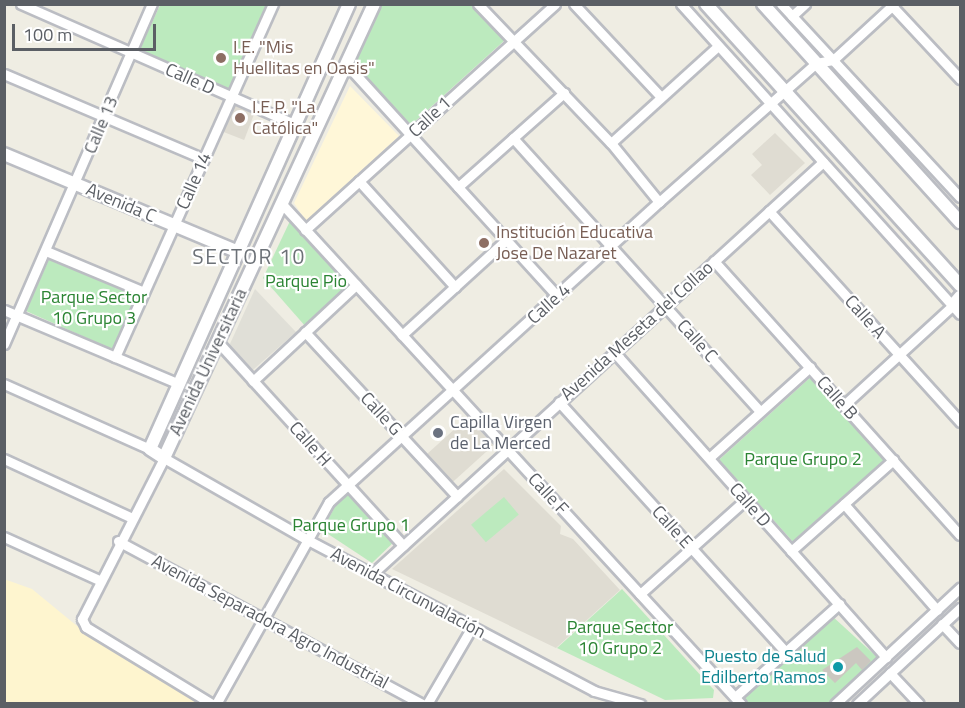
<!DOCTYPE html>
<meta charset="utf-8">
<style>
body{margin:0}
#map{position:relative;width:965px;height:708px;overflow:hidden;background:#efede3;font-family:"Titillium Web",sans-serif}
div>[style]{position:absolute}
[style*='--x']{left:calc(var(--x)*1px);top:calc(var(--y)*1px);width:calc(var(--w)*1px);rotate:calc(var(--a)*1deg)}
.commercial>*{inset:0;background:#fff7d8}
.industrial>*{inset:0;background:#e0dfd7}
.education>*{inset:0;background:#dfdcd2;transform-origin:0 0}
.green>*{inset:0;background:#bceabe;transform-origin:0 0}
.sand>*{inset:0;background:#fef5cf}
.building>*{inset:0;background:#cbc7c0}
.roads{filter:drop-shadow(2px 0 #bbbdc3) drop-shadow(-2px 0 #bbbdc3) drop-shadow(0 2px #bbbdc3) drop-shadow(0 -2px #bbbdc3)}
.street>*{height:9px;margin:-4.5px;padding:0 4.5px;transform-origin:4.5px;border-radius:4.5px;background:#fff}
.secondary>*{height:12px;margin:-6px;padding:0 6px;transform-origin:6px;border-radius:6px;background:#fff}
.dots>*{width:16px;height:16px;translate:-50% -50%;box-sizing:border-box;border:3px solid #fff;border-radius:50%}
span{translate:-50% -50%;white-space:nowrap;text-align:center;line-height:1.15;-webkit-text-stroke:4.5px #fff;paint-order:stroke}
.education-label{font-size:18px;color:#785e54}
.left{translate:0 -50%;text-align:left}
.street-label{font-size:18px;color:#5b5f65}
.park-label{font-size:18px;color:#2b8433}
.worship-label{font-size:18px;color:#5b616d}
.culture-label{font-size:18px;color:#0d838f}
.right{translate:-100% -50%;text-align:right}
.quarter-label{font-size:21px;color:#6c7177;letter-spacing:1.5px}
.frame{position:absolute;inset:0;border:6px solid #5b5f65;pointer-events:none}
.scale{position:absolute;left:12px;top:24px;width:144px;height:27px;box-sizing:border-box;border:3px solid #5b5f65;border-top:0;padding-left:8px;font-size:18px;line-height:21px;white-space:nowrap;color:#5b5f65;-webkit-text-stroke:4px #fff;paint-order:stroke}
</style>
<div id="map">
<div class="commercial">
<i style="clip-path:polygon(350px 86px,399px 136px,306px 221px,294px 203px)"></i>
</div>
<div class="industrial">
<i style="clip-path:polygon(255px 289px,296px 332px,253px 370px,229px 346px)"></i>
</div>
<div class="education">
<i style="left:234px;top:105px;width:22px;height:29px;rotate:21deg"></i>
<i style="clip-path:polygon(775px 133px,805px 163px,770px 195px,751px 175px,762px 165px,752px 154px)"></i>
<i style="left:468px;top:417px;width:38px;height:57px;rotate:48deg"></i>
<i style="clip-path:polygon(504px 469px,561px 526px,560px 534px,573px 539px,620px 590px,556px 648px,392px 569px)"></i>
</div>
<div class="green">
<i style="clip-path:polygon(160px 5px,268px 5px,229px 90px,139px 51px)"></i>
<i style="clip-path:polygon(379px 5px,471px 5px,505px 40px,411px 125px,355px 64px)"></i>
<i style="clip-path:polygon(290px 221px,352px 284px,306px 327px,263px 278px)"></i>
<i style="left:50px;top:257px;width:95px;height:59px;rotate:24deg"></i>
<i style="left:812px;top:376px;width:111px;height:125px;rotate:48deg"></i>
<i style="clip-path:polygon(350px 494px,396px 540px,372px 563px,322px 530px,340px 498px)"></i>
<i style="left:504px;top:497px;width:23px;height:43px;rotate:50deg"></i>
<i style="clip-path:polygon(622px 589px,714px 690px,713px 698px,665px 700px,557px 648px)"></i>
<i style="clip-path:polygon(832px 616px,877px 657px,829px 703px,744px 703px,740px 697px)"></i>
</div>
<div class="sand">
<i style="clip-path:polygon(4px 579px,32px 589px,77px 626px,202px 703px,5px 703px)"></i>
</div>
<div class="building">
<i style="clip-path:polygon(857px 647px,871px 661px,862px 670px,856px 663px,835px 683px,822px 670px)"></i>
</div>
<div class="roads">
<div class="street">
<i style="--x:21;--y:4;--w:298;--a:23.7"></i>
<i style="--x:478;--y:4;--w:192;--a:46.3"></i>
<i style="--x:611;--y:143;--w:76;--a:50.9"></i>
<i style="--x:574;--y:4;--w:127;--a:46.9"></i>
<i style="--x:681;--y:4;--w:417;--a:48"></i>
<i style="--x:781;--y:4;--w:263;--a:47.2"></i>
<i style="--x:892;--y:6;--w:100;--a:47"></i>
<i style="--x:792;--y:16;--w:18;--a:-43"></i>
<i style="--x:347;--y:65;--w:312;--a:47.7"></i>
<i style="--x:4;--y:74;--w:217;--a:23"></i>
<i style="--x:513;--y:138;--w:368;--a:47.9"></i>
<i style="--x:611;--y:143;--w:144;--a:-42.2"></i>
<i style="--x:359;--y:181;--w:143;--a:47.8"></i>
<i style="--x:458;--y:187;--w:142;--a:-41.6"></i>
<i style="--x:282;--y:204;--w:679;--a:47.45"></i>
<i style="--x:769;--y:211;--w:285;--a:47.8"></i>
<i style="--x:305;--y:230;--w:337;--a:-42.1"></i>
<i style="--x:46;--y:251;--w:106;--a:22.7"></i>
<i style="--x:714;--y:261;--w:368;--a:48.1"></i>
<i style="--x:4;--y:310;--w:190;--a:22.9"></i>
<i style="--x:305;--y:332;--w:224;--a:47.2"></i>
<i style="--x:402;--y:335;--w:141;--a:-42.4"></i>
<i style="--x:218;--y:342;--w:275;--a:47.7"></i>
<i style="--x:4;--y:344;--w:371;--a:-66.5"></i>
<i style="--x:614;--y:352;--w:409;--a:48.3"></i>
<i style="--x:115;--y:357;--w:387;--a:-65.9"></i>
<i style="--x:253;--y:381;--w:141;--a:-43"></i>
<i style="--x:4;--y:384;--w:160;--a:24"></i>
<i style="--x:559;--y:402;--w:338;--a:47.8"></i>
<i style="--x:844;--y:405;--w:148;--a:-42.5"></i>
<i style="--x:709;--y:458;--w:136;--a:-42"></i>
<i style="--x:4;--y:459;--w:139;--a:24.7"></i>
<i style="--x:844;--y:504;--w:141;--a:48.7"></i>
<i style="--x:4;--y:537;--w:104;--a:24.4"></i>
<i style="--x:118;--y:541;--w:345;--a:28.2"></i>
<i style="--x:791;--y:551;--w:137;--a:-41.7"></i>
<i style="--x:372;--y:574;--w:611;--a:-42.41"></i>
<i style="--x:640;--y:594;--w:141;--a:-41.8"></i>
<i style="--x:942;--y:624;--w:26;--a:47"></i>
<i style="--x:890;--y:673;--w:42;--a:46.9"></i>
<i style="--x:735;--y:697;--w:140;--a:-41.8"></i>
<i style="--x:212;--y:704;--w:148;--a:-148.6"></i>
<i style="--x:86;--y:627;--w:9;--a:-117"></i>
<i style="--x:82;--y:619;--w:181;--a:-63"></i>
<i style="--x:164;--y:458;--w:163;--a:29.7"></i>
<i style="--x:306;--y:539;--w:326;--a:27.8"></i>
<i style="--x:594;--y:691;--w:48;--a:15.8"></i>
<i style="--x:216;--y:704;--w:231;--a:-60.8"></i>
<i style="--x:329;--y:502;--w:446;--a:-42.3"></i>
<i style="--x:659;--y:202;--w:210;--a:-41.5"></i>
<i style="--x:816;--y:63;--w:17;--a:-10"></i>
<i style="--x:833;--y:60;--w:83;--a:-42.6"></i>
<i style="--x:427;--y:704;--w:89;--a:-59.7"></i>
<i style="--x:835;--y:704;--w:171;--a:-42.9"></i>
<i style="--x:857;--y:704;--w:141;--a:-43"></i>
</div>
<div class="secondary">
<i style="--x:349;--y:4;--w:487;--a:114.1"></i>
<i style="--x:150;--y:449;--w:17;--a:33"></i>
<i style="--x:164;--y:458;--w:500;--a:-65.18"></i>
<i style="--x:706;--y:4;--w:379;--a:47.9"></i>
<i style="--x:763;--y:4;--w:294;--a:47.9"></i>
<i style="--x:4;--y:154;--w:254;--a:22.7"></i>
<i style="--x:953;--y:305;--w:11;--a:-49"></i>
</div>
</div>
<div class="dots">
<i style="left:221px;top:58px;background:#8d6e63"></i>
<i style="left:240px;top:118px;background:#8d6e63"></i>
<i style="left:484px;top:243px;background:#8d6e63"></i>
<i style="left:438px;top:433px;background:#6b7280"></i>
<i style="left:838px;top:667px;background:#0f9aa8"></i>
</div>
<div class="education-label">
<span class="left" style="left:233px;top:58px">I.E. "Mis<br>Huellitas en Oasis"</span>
<span class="left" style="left:252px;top:118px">I.E.P. "La<br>Católica"</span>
<span class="left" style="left:496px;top:243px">Institución Educativa<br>Jose De Nazaret</span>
</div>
<div class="street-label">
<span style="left:190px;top:79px;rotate:24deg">Calle D</span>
<span style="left:430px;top:117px;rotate:-43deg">Calle 1</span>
<span style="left:101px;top:125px;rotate:-67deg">Calle 13</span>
<span style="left:194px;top:181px;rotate:-66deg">Calle 14</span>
<span style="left:121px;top:203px;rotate:23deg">Avenida C</span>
<span style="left:549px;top:304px;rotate:-42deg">Calle 4</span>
<span style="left:865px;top:317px;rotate:48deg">Calle A</span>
<span style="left:637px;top:331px;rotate:-42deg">Avenida Meseta del Collao</span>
<span style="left:697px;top:341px;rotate:48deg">Calle C</span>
<span style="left:208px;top:362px;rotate:-65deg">Avenida Universitaria</span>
<span style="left:837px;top:398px;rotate:48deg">Calle B</span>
<span style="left:381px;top:414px;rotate:47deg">Calle G</span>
<span style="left:310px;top:444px;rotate:48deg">Calle H</span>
<span style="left:548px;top:494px;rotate:47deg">Calle F</span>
<span style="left:750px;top:505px;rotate:48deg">Calle D</span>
<span style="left:672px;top:527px;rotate:48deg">Calle E</span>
<span style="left:408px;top:593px;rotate:28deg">Avenida Circunvalación</span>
<span style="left:270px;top:622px;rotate:28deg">Avenida Separadora Agro Industrial</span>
</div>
<div class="park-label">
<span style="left:306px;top:281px">Parque Pio</span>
<span style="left:94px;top:308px">Parque Sector<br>10 Grupo 3</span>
<span style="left:803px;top:459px">Parque Grupo 2</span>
<span style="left:351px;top:525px">Parque Grupo 1</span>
<span style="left:620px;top:638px">Parque Sector<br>10 Grupo 2</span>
</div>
<div class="worship-label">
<span class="left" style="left:450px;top:433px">Capilla Virgen<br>de La Merced</span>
</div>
<div class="culture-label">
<span class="right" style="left:826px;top:667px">Puesto de Salud<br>Edilberto Ramos</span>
</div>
<div class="quarter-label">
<span style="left:249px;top:256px">SECTOR 10</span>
</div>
<div class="frame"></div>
<div class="scale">100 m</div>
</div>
